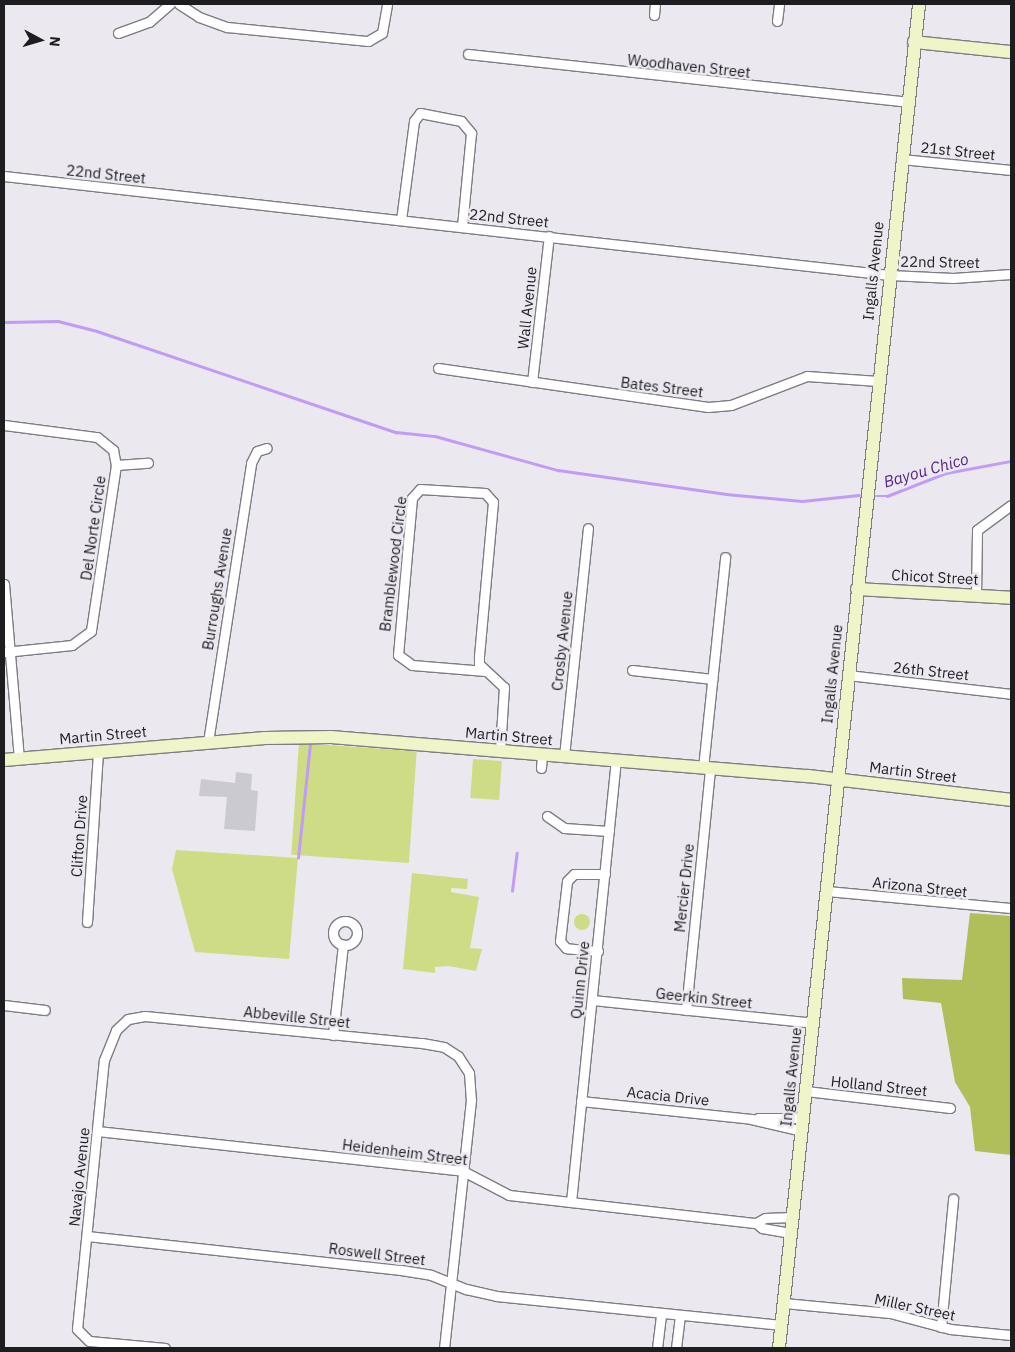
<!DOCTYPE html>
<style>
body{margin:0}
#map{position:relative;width:1015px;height:1352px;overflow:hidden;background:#ebe8f0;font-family:"IBM Plex Sans",sans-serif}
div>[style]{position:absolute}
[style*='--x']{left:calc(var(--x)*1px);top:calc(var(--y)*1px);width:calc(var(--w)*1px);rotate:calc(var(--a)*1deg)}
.green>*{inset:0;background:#cfdc86;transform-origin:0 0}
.round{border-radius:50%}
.forest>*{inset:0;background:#b0bf59}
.stream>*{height:2.5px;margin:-1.25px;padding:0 1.25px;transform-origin:1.25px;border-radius:1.25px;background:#c09cf4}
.building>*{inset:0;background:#cccad1}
.roads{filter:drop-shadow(1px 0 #7e7c83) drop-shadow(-1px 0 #7e7c83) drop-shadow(0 1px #7e7c83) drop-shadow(0 -1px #7e7c83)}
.street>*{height:9px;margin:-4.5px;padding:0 4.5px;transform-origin:4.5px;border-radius:4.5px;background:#fff}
.street>.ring{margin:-4.5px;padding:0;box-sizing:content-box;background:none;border:9px solid #fff;border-radius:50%}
.secondary>*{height:12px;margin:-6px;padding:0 6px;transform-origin:6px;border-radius:6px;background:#eff4c9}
span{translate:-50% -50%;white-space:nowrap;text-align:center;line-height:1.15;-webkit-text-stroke:5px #ebe8f0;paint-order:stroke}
.street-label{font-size:15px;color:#1d1c1f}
.water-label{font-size:16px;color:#562488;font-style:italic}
.frame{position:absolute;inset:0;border:5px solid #1d1c1f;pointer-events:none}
.north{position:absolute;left:15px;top:15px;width:50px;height:50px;-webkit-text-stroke:4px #ebe8f0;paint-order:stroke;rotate:96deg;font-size:14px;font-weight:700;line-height:20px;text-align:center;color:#1d1c1f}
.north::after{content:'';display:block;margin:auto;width:18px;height:22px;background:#1d1c1f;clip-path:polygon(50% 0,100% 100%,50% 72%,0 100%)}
</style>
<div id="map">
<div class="green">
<i style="left:299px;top:743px;width:118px;height:112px;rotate:4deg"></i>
<i style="left:473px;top:759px;width:29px;height:39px;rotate:4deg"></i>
<i style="clip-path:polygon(176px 850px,298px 858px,289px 959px,195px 952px,172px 869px)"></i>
<i style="clip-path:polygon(412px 873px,468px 879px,467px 889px,451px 888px,451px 892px,479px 897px,470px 948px,482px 949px,476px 971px,448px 966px,435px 967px,435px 973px,403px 969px)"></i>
<i class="round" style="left:574px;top:914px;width:16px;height:16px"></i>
</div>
<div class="forest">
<i style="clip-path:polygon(970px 913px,1011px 916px,1011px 1155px,975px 1151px,970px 1107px,955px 1082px,941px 1003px,903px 999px,902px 978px,962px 980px)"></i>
</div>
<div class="stream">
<i style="--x:4;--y:322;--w:54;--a:-1.1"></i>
<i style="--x:58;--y:321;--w:40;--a:14.4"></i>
<i style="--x:97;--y:331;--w:316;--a:18.7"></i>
<i style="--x:396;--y:432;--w:39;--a:6"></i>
<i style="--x:435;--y:436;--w:128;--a:15.5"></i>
<i style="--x:558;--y:470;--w:170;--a:8.1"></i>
<i style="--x:726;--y:494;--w:76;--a:5.3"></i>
<i style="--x:802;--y:501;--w:57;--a:-6"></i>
<i style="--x:876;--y:496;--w:11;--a:0"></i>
<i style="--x:887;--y:496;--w:63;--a:-21.3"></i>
<i style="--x:946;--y:473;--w:66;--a:-10.5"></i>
<i style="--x:298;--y:858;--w:115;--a:-84"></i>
<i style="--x:512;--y:891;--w:38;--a:-83"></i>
</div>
<div class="building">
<i style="clip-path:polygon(236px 772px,252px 774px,251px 790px,258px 791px,255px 831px,224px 829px,227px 797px,199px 796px,201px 779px,235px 783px)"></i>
</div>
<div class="roads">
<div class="street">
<i style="--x:179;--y:4;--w:24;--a:33"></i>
<i style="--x:199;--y:17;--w:30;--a:20"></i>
<i style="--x:227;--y:27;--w:142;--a:5.7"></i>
<i style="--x:368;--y:41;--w:16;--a:-30"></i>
<i style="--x:382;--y:33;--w:29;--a:-80"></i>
<i style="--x:654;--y:15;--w:11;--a:-85"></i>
<i style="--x:777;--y:21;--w:17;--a:-83"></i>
<i style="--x:118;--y:33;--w:33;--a:-20"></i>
<i style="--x:149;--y:22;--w:28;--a:-41"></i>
<i style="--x:468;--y:54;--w:442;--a:6.2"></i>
<i style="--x:901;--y:159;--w:111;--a:5.7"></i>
<i style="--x:4;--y:176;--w:891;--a:6.38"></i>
<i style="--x:889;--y:275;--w:64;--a:2.7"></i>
<i style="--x:953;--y:278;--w:58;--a:-3.9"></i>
<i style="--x:401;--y:220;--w:100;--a:-82.5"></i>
<i style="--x:414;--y:121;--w:10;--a:-53"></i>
<i style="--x:420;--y:113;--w:42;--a:11"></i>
<i style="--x:461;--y:121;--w:16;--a:50"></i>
<i style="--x:471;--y:133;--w:94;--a:95.5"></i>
<i style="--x:438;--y:368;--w:273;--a:8.2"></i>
<i style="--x:708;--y:407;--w:23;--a:-5"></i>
<i style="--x:731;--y:405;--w:81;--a:-20.9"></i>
<i style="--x:807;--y:376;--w:71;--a:4"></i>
<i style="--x:532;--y:382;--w:147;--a:-83.4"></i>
<i style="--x:4;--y:425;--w:94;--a:7.4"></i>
<i style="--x:97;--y:437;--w:21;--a:39"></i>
<i style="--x:113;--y:450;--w:15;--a:79"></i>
<i style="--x:116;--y:465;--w:168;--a:98.6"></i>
<i style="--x:91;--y:631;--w:24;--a:144"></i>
<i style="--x:72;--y:645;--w:68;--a:174.1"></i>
<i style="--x:116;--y:465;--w:32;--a:-4"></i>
<i style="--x:4;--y:584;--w:175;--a:85.1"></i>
<i style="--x:976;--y:596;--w:66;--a:-89.1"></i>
<i style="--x:977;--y:530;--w:42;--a:-36.3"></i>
<i style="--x:632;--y:670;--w:81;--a:6.4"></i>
<i style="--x:485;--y:671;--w:73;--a:-175.3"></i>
<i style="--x:412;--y:665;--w:17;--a:-144"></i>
<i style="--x:398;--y:655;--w:158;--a:-84.9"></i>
<i style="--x:412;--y:498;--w:12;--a:-48"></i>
<i style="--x:420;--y:489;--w:65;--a:3.5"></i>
<i style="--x:485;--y:493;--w:12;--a:48"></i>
<i style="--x:493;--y:502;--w:156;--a:95.2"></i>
<i style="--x:479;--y:657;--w:7;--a:90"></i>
<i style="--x:479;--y:664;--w:34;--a:43"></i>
<i style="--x:504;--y:687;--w:64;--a:93.6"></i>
<i style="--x:848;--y:675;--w:164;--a:6.6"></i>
<i style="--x:208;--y:742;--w:282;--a:-81.2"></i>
<i style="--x:251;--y:463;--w:13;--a:-63"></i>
<i style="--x:257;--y:451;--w:10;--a:-17"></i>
<i style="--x:564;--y:756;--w:229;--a:-84"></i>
<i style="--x:541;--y:768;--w:13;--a:-86"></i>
<i style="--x:703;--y:768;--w:212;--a:-84"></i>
<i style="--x:547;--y:816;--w:21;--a:35"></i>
<i style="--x:564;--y:828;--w:45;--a:3.8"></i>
<i style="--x:826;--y:891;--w:186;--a:5.3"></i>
<i class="ring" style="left:333px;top:921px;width:15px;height:15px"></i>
<i style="--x:87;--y:922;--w:170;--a:-86.3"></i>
<i style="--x:598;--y:951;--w:32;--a:-175"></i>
<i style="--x:566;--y:948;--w:9;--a:-131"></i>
<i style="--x:560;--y:941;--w:60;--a:-83.3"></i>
<i style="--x:567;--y:881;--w:10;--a:-45"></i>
<i style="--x:574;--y:874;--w:31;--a:0"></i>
<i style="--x:592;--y:1000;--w:222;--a:5.9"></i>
<i style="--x:4;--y:1005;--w:41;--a:7"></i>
<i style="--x:686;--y:1010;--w:243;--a:-84.3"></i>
<i style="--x:333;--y:1035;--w:91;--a:-83.7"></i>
<i style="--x:806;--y:1091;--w:145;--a:6.7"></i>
<i style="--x:581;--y:1101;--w:171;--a:6"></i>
<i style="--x:751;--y:1119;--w:52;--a:13.2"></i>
<i style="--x:758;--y:1118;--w:45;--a:0"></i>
<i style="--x:97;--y:1131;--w:368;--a:6.2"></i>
<i style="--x:463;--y:1171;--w:52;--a:27.6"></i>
<i style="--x:509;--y:1195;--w:249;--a:6.5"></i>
<i style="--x:756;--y:1223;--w:8;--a:40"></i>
<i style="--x:762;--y:1228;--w:29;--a:10"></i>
<i style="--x:571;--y:1202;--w:443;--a:-84.2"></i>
<i style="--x:756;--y:1223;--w:10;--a:-29"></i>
<i style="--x:765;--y:1218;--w:28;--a:-2"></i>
<i style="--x:87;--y:1236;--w:316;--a:6.2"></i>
<i style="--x:401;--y:1270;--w:30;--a:9"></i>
<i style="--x:431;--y:1275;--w:38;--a:22"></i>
<i style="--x:466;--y:1289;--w:31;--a:13"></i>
<i style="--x:496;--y:1296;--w:287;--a:5.8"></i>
<i style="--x:784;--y:1303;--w:106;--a:5.4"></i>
<i style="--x:890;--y:1313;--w:62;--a:14.9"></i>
<i style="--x:950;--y:1329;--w:61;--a:5.6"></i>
<i style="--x:941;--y:1327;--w:129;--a:-84.6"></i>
<i style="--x:165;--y:1348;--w:76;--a:-174.7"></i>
<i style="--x:89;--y:1341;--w:17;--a:-135"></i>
<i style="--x:77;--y:1329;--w:270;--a:-84.3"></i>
<i style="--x:104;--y:1060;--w:32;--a:-68"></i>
<i style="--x:116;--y:1030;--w:16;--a:-43"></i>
<i style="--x:128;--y:1019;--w:17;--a:-10"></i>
<i style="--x:145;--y:1016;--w:278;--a:5.6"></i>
<i style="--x:422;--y:1043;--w:22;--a:10"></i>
<i style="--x:444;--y:1047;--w:17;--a:33"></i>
<i style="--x:458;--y:1056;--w:20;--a:57"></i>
<i style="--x:469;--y:1073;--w:27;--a:86"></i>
<i style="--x:471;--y:1100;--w:249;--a:96.2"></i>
<i style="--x:657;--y:1348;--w:35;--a:-83"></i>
<i style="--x:676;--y:1348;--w:33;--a:-83"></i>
</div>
<div class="secondary">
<i style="--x:914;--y:42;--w:98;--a:5.9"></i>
<i style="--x:857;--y:589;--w:154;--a:3.3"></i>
<i style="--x:4;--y:760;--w:262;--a:-4.8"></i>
<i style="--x:265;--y:738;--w:66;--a:-0.9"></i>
<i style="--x:331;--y:737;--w:479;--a:4.7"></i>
<i style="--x:808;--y:776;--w:204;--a:6.7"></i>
<i style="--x:779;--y:1348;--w:1351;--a:-84.05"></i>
</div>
</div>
<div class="street-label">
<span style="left:689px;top:66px;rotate:6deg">Woodhaven Street</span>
<span style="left:958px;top:151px;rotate:6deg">21st Street</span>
<span style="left:106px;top:174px;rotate:6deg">22nd Street</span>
<span style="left:509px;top:218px;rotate:6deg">22nd Street</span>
<span style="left:940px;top:262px;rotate:1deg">22nd Street</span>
<span style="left:873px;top:271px;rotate:-84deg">Ingalls Avenue</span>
<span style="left:527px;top:308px;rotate:-84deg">Wall Avenue</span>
<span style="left:662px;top:387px;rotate:7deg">Bates Street</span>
<span style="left:93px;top:528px;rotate:-82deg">Del Norte Circle</span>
<span style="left:393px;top:564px;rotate:-83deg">Bramblewood Circle</span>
<span style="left:935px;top:577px;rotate:3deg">Chicot Street</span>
<span style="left:217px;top:589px;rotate:-81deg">Burroughs Avenue</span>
<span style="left:562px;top:641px;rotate:-84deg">Crosby Avenue</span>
<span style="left:931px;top:671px;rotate:6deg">26th Street</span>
<span style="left:832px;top:674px;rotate:-84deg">Ingalls Avenue</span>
<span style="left:103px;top:735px;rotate:-5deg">Martin Street</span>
<span style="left:509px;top:736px;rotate:5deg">Martin Street</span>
<span style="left:913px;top:772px;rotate:7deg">Martin Street</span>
<span style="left:79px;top:836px;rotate:-86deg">Clifton Drive</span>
<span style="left:920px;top:887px;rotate:6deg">Arizona Street</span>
<span style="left:684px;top:888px;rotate:-84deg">Mercier Drive</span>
<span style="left:580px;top:980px;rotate:-84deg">Quinn Drive</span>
<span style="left:704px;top:998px;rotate:6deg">Geerkin Street</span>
<span style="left:297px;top:1017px;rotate:6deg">Abbeville Street</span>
<span style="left:791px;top:1077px;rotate:-84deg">Ingalls Avenue</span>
<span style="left:879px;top:1086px;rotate:6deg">Holland Street</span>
<span style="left:668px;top:1096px;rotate:6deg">Acacia Drive</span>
<span style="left:405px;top:1152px;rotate:7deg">Heidenheim Street</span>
<span style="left:79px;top:1177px;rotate:-84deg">Navajo Avenue</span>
<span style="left:377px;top:1254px;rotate:7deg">Roswell Street</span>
<span style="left:915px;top:1307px;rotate:12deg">Miller Street</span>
</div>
<div class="water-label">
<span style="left:926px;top:470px;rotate:-16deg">Bayou Chico</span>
</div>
<div class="frame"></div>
<div class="north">N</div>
</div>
